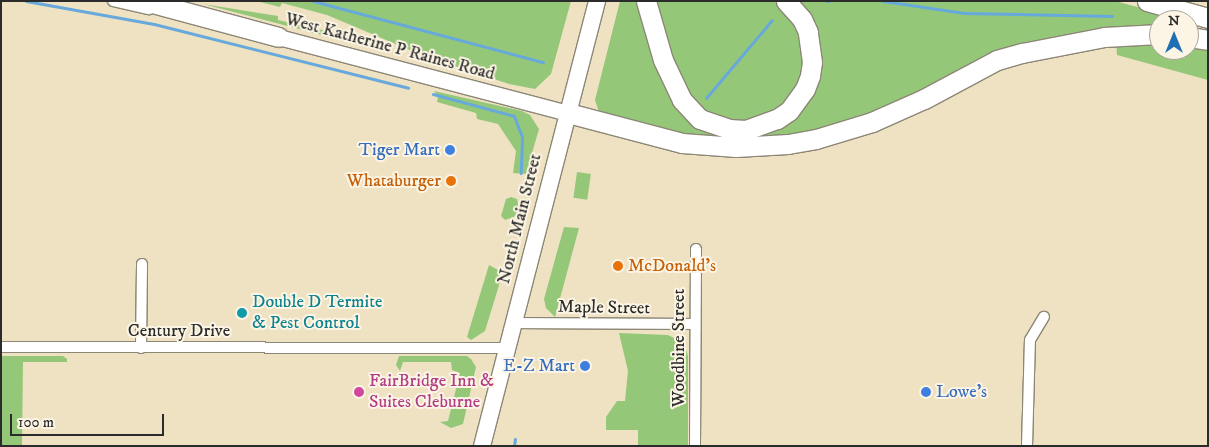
<!DOCTYPE html>
<style>
body{margin:0}
#map{position:relative;width:1209px;height:447px;overflow:hidden;background:#eee2c2;font-family:"IM FELL DW Pica",serif}
div>[style]{position:absolute}
[style*='--x']{left:calc(var(--x)*1px);top:calc(var(--y)*1px);width:calc(var(--w)*1px);rotate:calc(var(--a)*1deg)}
.green>*{inset:0;background:#95c778;transform-origin:0 0}
.stream>*{height:3px;margin:-1.5px;padding:0 1.5px;transform-origin:1.5px;border-radius:1.5px;background:#68a9dc}
.roads{filter:drop-shadow(1px 0 #8c8676) drop-shadow(-1px 0 #8c8676) drop-shadow(0 1px #8c8676) drop-shadow(0 -1px #8c8676)}
.street>*{height:10px;margin:-5px;padding:0 5px;transform-origin:5px;border-radius:5px;background:#fff}
.secondary>*{height:15px;margin:-7.5px;padding:0 7.5px;transform-origin:7.5px;border-radius:7.5px;background:#fff}
.primary>*{height:16px;margin:-8px;padding:0 8px;transform-origin:8px;border-radius:8px;background:#fff}
.highway>*{height:19px;margin:-9.5px;padding:0 9.5px;transform-origin:9.5px;border-radius:9.5px;background:#fff}
.dots>*{width:14px;height:14px;translate:-50% -50%;box-sizing:border-box;border:2px solid #fcf5e5;border-radius:50%}
span{translate:-50% -50%;white-space:nowrap;text-align:center;line-height:1.15;-webkit-text-stroke:4px #fcf5e5;paint-order:stroke}
.street-label{font-size:18px;color:#2b2b2b}
.shop-label{font-size:18px;color:#366cbe}
.right{translate:-100% -50%;text-align:right}
.left{translate:0 -50%;text-align:left}
.food-label{font-size:18px;color:#c56008}
.culture-label{font-size:18px;color:#0d838f}
.hotel-label{font-size:18px;color:#b23c85}
.frame{position:absolute;inset:0;border:2px solid #2b2b2b;pointer-events:none}
.north{position:absolute;left:1149px;top:10px;width:50px;height:50px;box-sizing:border-box;background:#fcf5e5;border:1px solid #a8a49b;border-radius:50%;rotate:0deg;font-size:14px;font-weight:700;line-height:20px;text-align:center;color:#2b2b2b}
.north::after{content:'';display:block;margin:auto;width:18px;height:22px;background:#1f6fb2;clip-path:polygon(50% 0,100% 100%,50% 72%,0 100%)}
.scale{position:absolute;left:10px;top:414px;width:154px;height:22px;box-sizing:border-box;border:2px solid #2b2b2b;border-top:0;padding-left:6px;font-size:15px;line-height:18px;white-space:nowrap;color:#2b2b2b;-webkit-text-stroke:4px #fcf5e5;paint-order:stroke}
</style>
<div id="map">
<div class="green">
<i style="clip-path:polygon(256px 1px,571px 1px,551px 74px,535px 89px,509px 84px,424px 56px,327px 15px,282px 3px,280px 7px)"></i>
<i style="clip-path:polygon(620px 1px,639px 1px,672px 97px,742px 134px,811px 88px,797px 1px,1115px 1px,1186px 20px,1159px 20px,1159px 28px,1102px 29px,1044px 39px,847px 123px,788px 135px,736px 138px,686px 135px,599px 112px,595px 100px)"></i>
<i style="clip-path:polygon(650px 1px,781px 1px,798px 22px,806px 67px,793px 96px,775px 112px,752px 121px,731px 121px,710px 115px,684px 92px)"></i>
<i style="clip-path:polygon(203px 4px,278px 16px,278px 20px,348px 36px,383px 51px)"></i>
<i style="clip-path:polygon(1116px 39px,1159px 39px,1159px 50px,1189px 50px,1189px 41px,1208px 44px,1208px 80px,1117px 55px)"></i>
<i style="clip-path:polygon(434px 91px,522px 111px,530px 115px,539px 129px,526px 174px,513px 173px,516px 151px,498px 124px,477px 119px,476px 113px,437px 102px,438px 96px)"></i>
<i style="left:577px;top:172px;width:14px;height:26px;rotate:8deg"></i>
<i style="clip-path:polygon(511px 197px,517px 199px,519px 209px,514px 217px,505px 220px,501px 216px,506px 199px)"></i>
<i style="clip-path:polygon(564px 227px,579px 228px,555px 317px,546px 308px,544px 299px)"></i>
<i style="clip-path:polygon(489px 265px,498px 270px,500px 282px,485px 331px,471px 340px,467px 337px)"></i>
<i style="clip-path:polygon(619px 333px,668px 335px,684px 343px,688px 356px,688px 446px,638px 446px,638px 430px,606px 430px,606px 417px,617px 401px,625px 401px,628px 371px)"></i>
<i style="clip-path:polygon(1px 356px,63px 356px,67px 359px,67px 362px,23px 362px,22px 446px,1px 446px)"></i>
<i style="clip-path:polygon(399px 356px,467px 356px,471px 359px,476px 367px,463px 424px,451px 428px,440px 422px,448px 421px,460px 373px,452px 370px,451px 362px,403px 362px,400px 371px,396px 365px)"></i>
</div>
<div class="stream">
<i style="--x:26;--y:1;--w:130;--a:10.2"></i>
<i style="--x:154;--y:24;--w:262;--a:14.1"></i>
<i style="--x:313;--y:1;--w:238;--a:14.9"></i>
<i style="--x:827;--y:1;--w:2;--a:0"></i>
<i style="--x:883;--y:1;--w:82;--a:8.4"></i>
<i style="--x:964;--y:13;--w:148;--a:1.2"></i>
<i style="--x:433;--y:94;--w:84;--a:15.2"></i>
<i style="--x:514;--y:116;--w:22;--a:69"></i>
<i style="--x:522;--y:137;--w:36;--a:92"></i>
<i style="--x:706;--y:98;--w:102;--a:-49.8"></i>
<i style="--x:514;--y:446;--w:7;--a:-82"></i>
</div>
<div class="roads">
<div class="street">
<i style="--x:113;--y:1;--w:37;--a:13"></i>
<i style="--x:514;--y:323;--w:181;--a:0.3"></i>
<i style="--x:1;--y:347;--w:506;--a:0.11"></i>
<i style="--x:141;--y:348;--w:84;--a:-89.3"></i>
<i style="--x:695;--y:446;--w:197;--a:-89.7"></i>
<i style="--x:1027;--y:446;--w:106;--a:-88.4"></i>
<i style="--x:1030;--y:340;--w:27;--a:-59"></i>
</div>
<div class="secondary">
<i style="--x:278;--y:37;--w:300;--a:14.7"></i>
</div>
<div class="primary">
<i style="--x:482;--y:446;--w:460;--a:-75.5"></i>
</div>
<div class="highway">
<i style="--x:145;--y:1;--w:138;--a:15.1"></i>
<i style="--x:646;--y:1;--w:61;--a:73.9"></i>
<i style="--x:663;--y:60;--w:44;--a:64.6"></i>
<i style="--x:682;--y:100;--w:26;--a:47"></i>
<i style="--x:700;--y:119;--w:31;--a:19"></i>
<i style="--x:729;--y:129;--w:17;--a:3"></i>
<i style="--x:746;--y:130;--w:33;--a:-20"></i>
<i style="--x:777;--y:119;--w:14;--a:-34"></i>
<i style="--x:789;--y:111;--w:27;--a:-54"></i>
<i style="--x:805;--y:89;--w:14;--a:-69"></i>
<i style="--x:810;--y:76;--w:14;--a:-82"></i>
<i style="--x:812;--y:62;--w:30;--a:-98"></i>
<i style="--x:808;--y:32;--w:14;--a:-115"></i>
<i style="--x:802;--y:19;--w:24;--a:-132"></i>
<i style="--x:1147;--y:1;--w:63;--a:15.6"></i>
<i style="--x:1189;--y:37;--w:19;--a:9"></i>
<i style="--x:568;--y:113;--w:118;--a:14.7"></i>
<i style="--x:682;--y:143;--w:54;--a:4.2"></i>
<i style="--x:736;--y:147;--w:52;--a:-3.3"></i>
<i style="--x:788;--y:144;--w:28;--a:-10"></i>
<i style="--x:816;--y:139;--w:59;--a:-16.9"></i>
<i style="--x:872;--y:122;--w:57;--a:-23.9"></i>
<i style="--x:924;--y:99;--w:83;--a:-28.1"></i>
<i style="--x:997;--y:60;--w:26;--a:-16"></i>
<i style="--x:1022;--y:53;--w:84;--a:-11"></i>
<i style="--x:1104;--y:37;--w:55;--a:-3.1"></i>
</div>
</div>
<div class="dots">
<i style="left:450px;top:150px;background:#3f7fe0"></i>
<i style="left:451px;top:181px;background:#e8710a"></i>
<i style="left:618px;top:266px;background:#e8710a"></i>
<i style="left:242px;top:313px;background:#0f9aa8"></i>
<i style="left:585px;top:366px;background:#3f7fe0"></i>
<i style="left:359px;top:392px;background:#d1479c"></i>
<i style="left:926px;top:392px;background:#3f7fe0"></i>
</div>
<div class="street-label">
<span style="left:390px;top:47px;rotate:15deg">West Katherine P Raines Road</span>
<span style="left:520px;top:219px;rotate:-76deg">North Main Street</span>
<span style="left:604px;top:308px;rotate:1deg">Maple Street</span>
<span style="left:179px;top:331px">Century Drive</span>
<span style="left:679px;top:348px;rotate:-90deg">Woodbine Street</span>
</div>
<div class="shop-label">
<span class="right" style="left:440px;top:150px">Tiger Mart</span>
<span class="right" style="left:575px;top:366px">E-Z Mart</span>
<span class="left" style="left:936px;top:392px">Lowe's</span>
</div>
<div class="food-label">
<span class="right" style="left:441px;top:181px">Whataburger</span>
<span class="left" style="left:628px;top:266px">McDonald's</span>
</div>
<div class="culture-label">
<span class="left" style="left:252px;top:313px">Double D Termite<br>&amp; Pest Control</span>
</div>
<div class="hotel-label">
<span class="left" style="left:369px;top:392px">FairBridge Inn &amp;<br>Suites Cleburne</span>
</div>
<div class="frame"></div>
<div class="north">N</div>
<div class="scale">100 m</div>
</div>
